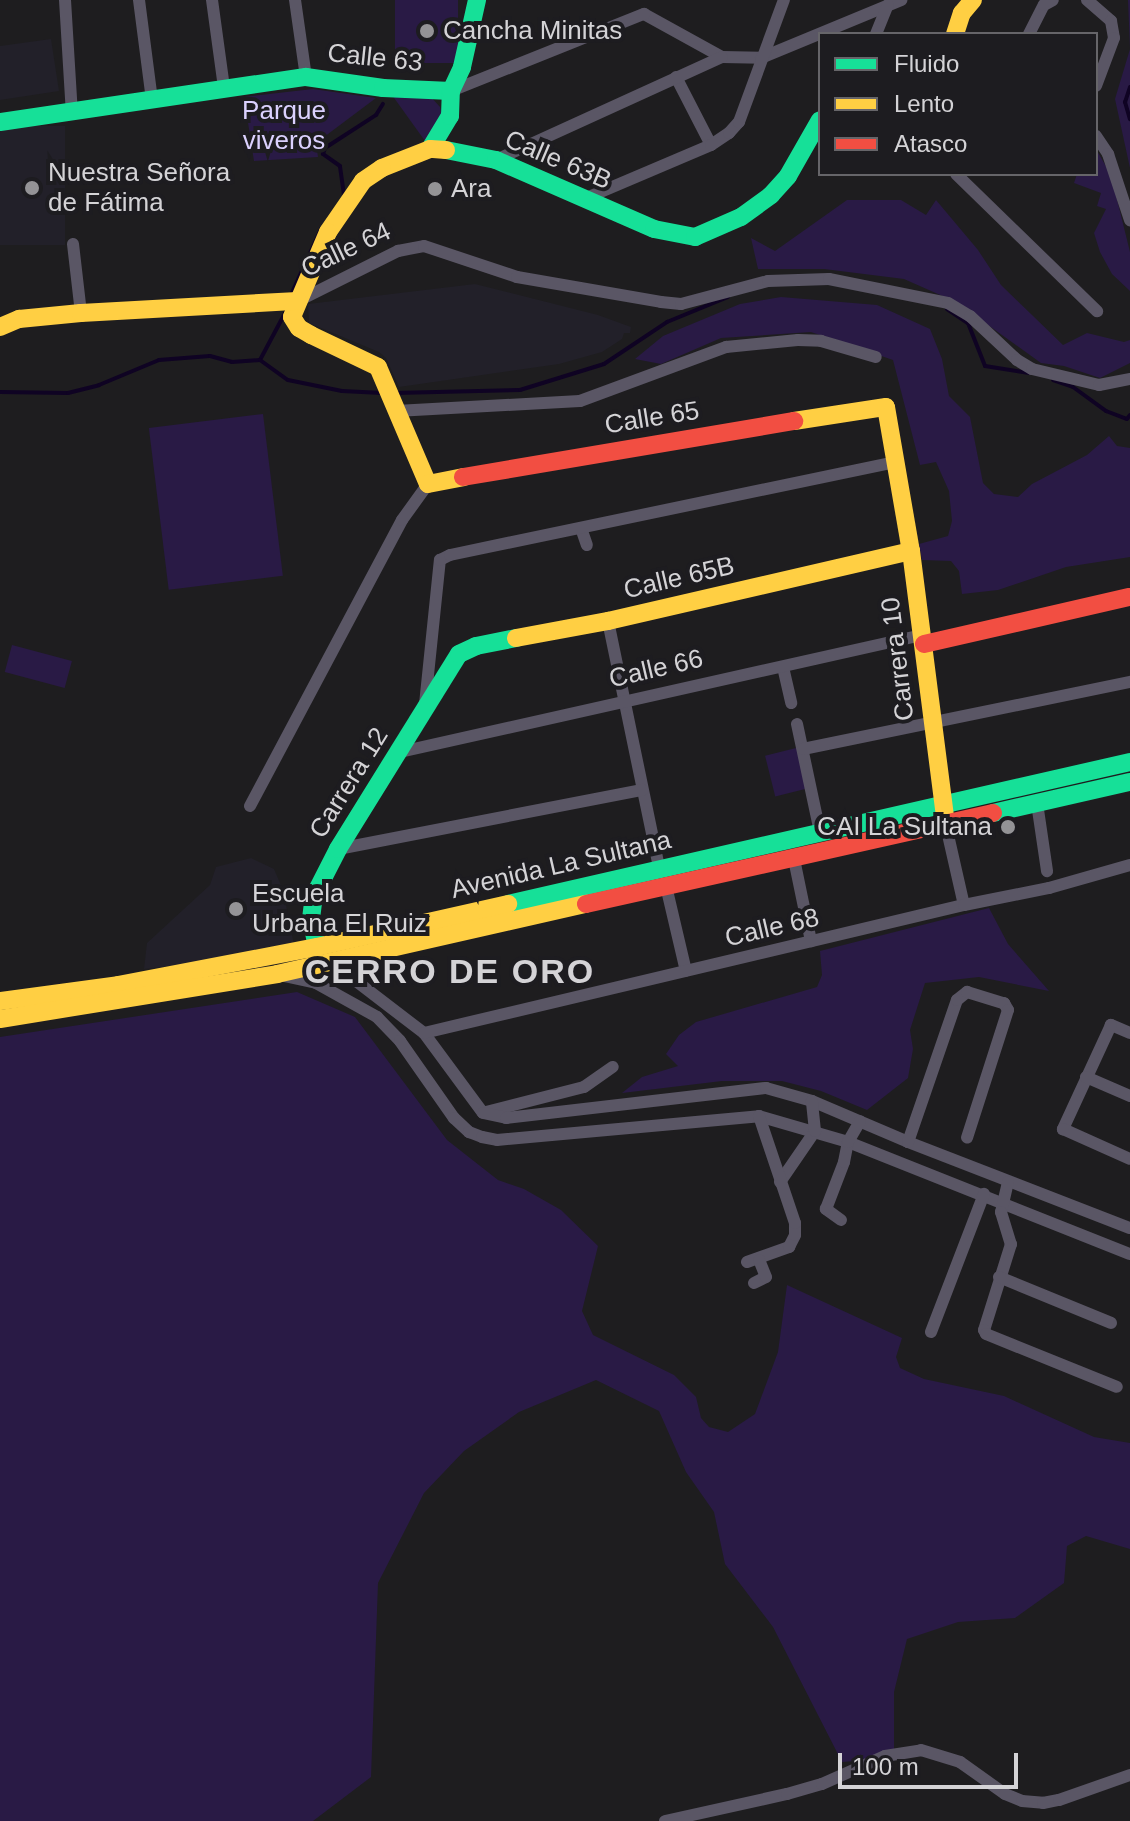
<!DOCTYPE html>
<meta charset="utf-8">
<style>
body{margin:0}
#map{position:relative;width:1130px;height:1821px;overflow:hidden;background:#1e1d1f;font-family:Helvetica,sans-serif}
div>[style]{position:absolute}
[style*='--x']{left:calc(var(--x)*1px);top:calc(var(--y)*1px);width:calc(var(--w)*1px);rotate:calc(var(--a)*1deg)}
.built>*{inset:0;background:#222029;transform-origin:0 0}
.green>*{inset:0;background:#291a45;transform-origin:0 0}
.stream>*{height:4px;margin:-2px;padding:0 2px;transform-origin:2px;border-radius:2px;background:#0f0323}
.street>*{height:12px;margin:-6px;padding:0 6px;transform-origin:6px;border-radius:6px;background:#5a5665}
.fast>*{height:18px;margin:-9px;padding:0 9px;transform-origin:9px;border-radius:9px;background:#16e098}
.slow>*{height:18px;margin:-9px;padding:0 9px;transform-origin:9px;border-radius:9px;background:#ffcf43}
.jam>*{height:18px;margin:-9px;padding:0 9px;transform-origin:9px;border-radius:9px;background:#f24e42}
.dots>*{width:22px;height:22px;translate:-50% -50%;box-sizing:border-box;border:4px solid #1d1c20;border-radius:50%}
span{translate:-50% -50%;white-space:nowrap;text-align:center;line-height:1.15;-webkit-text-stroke:8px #1d1c20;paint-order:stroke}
.poi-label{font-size:26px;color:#d4d3d6}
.left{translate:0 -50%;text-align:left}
.right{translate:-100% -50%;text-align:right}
.street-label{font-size:26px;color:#d4d3d6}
.park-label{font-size:26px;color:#dbd1fe}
.district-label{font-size:34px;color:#d4d3d6;font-weight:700;letter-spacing:2px}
.legend{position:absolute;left:818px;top:32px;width:280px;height:144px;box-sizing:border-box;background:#1d1c20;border:2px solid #666569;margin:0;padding:10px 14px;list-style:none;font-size:24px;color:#d4d3d6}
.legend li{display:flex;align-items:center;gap:16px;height:40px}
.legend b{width:40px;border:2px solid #666569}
.scale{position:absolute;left:838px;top:1753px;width:180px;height:36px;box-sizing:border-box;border:4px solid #d4d3d6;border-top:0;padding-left:10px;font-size:24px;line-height:28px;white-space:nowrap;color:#d4d3d6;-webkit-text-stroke:6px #1d1c20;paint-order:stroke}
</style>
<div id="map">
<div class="built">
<i style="clip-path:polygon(51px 39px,59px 91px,0 100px,0 46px)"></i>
<i style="left:65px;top:126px;width:119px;height:65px;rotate:90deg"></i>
<i style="clip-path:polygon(475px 284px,598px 315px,631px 327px,630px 333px,624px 333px,622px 339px,602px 352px,559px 364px,399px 387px,386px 358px,379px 352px,309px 323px,308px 304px)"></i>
<i style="clip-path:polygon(251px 858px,274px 869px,283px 890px,294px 945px,219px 961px,144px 969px,147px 943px,210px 885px,216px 867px)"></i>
</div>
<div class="green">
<i style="left:395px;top:0;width:63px;height:63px"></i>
<i style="clip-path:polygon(1128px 0,1130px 0,1130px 168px,1115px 99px,1130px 49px)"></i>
<i style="clip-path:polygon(313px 89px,376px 98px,316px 143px,318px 157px,254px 161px,244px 97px)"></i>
<i style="clip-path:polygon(392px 95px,431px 97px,440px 107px,442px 115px,425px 141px)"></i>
<i style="clip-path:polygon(1096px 149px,1111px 175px,1130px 252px,1130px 291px,1112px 274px,1100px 252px,1094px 233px,1106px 209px,1097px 206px,1101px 193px,1074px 183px,1077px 174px,1096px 174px)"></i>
<i style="clip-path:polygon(847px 200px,901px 200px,926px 215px,936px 200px,978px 250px,1001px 285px,1063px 345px,1087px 333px,1124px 342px,1130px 340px,1130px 363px,1100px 378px,1064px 366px,1041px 363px,956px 302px,904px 279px,824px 269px,758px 269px,751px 238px,775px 251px)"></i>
<i style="clip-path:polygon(781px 297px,877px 305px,930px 329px,942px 359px,949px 396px,970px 417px,983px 483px,994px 494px,1018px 497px,1032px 484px,1087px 455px,1109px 436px,1117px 446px,1130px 448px,1130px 557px,1066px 567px,998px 590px,962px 594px,959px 571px,951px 561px,922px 560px,919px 544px,948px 536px,952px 521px,949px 491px,936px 462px,920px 465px,893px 360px,811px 332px,721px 338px,661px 364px,635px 359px,663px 336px,740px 304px)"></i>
<i style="left:263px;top:414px;width:163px;height:115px;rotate:83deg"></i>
<i style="left:12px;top:645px;width:62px;height:28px;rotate:15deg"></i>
<i style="left:800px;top:747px;width:42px;height:36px;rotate:76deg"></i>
<i style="clip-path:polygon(989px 908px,1008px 944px,1049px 991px,979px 977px,925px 983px,910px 1030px,913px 1049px,908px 1078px,867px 1110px,821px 1091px,782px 1081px,722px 1081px,622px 1093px,642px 1077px,678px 1066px,666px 1054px,679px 1035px,696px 1022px,817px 987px,822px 975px,820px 951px)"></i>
<i style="clip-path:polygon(297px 992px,355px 1017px,447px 1140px,498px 1180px,524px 1189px,561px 1210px,598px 1246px,582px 1311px,593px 1335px,674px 1375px,696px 1397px,701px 1418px,709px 1427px,728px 1432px,755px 1414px,778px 1352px,787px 1285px,902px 1338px,896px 1357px,900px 1368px,924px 1379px,1004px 1396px,1094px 1437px,1130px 1443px,1130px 1549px,1086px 1536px,1067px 1546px,1064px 1583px,1015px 1618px,958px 1622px,907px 1639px,894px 1692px,894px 1758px,842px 1762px,773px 1627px,725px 1564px,714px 1512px,686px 1472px,659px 1411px,596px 1380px,519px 1412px,464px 1451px,424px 1493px,378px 1583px,371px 1777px,313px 1821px,0 1821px,0 1037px)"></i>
</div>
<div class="stream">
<i style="--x:1130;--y:87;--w:16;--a:108"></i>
<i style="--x:1125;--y:102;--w:18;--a:74"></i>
<i style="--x:344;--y:195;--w:29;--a:-98"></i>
<i style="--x:340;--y:166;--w:21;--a:-145"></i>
<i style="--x:323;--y:154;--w:6;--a:-72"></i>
<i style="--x:325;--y:148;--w:61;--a:-32.9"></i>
<i style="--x:376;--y:115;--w:13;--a:-58"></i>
<i style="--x:290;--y:297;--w:75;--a:-65.5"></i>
<i style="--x:947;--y:309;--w:25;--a:34"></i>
<i style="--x:968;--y:323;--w:46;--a:68.4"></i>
<i style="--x:985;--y:366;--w:45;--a:9"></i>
<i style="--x:260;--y:360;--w:53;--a:-62"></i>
<i style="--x:1053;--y:380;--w:21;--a:19"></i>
<i style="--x:1073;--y:387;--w:41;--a:36"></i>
<i style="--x:1106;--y:411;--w:22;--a:21"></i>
<i style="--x:1127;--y:419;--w:5;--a:-53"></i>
<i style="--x:0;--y:392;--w:68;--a:0.8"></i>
<i style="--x:68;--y:393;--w:32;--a:-14"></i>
<i style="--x:99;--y:385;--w:65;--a:-22.6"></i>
<i style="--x:159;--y:360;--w:51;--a:-4.5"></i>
<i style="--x:210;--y:356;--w:23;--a:15"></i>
<i style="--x:232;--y:362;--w:28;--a:-4"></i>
<i style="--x:260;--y:360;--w:34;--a:36"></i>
<i style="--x:288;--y:380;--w:55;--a:11.5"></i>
<i style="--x:342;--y:391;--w:40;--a:2.9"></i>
<i style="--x:395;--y:393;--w:125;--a:-1.4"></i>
<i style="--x:520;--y:390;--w:88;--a:-17.2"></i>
<i style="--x:604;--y:364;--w:76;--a:-33.7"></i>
<i style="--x:667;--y:322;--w:66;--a:-22.3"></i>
</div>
<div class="street">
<i style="--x:65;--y:0;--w:113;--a:86.5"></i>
<i style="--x:139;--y:0;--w:101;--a:82.6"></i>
<i style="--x:212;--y:0;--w:89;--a:82.2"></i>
<i style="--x:295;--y:0;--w:78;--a:81.9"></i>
<i style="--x:1087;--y:0;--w:32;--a:41"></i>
<i style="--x:1111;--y:21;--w:17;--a:80"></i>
<i style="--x:1114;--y:38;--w:51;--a:110.6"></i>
<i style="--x:644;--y:14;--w:89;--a:28.9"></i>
<i style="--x:722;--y:57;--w:39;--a:1"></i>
<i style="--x:761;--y:58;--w:152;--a:-22.5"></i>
<i style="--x:876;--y:34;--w:31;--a:-68"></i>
<i style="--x:1029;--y:34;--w:33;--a:-63"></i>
<i style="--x:1044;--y:5;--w:10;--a:-29"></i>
<i style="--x:676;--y:77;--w:76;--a:62.8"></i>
<i style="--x:451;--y:91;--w:208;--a:-21.8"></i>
<i style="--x:1096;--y:136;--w:22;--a:56"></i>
<i style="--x:1108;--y:154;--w:70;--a:71.6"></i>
<i style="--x:496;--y:160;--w:248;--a:-24.5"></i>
<i style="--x:956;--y:174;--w:197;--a:44.2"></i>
<i style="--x:584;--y:199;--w:138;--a:-23"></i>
<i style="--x:711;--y:145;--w:22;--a:-34"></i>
<i style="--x:729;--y:133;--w:15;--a:-48"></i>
<i style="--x:739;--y:122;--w:130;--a:-69.8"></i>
<i style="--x:73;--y:244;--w:69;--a:83.4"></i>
<i style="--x:298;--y:301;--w:112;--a:-26.6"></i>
<i style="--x:398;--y:251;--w:26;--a:-11"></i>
<i style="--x:424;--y:246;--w:98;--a:18.4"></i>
<i style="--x:517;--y:277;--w:146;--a:9.8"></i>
<i style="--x:661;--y:302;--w:20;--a:6"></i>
<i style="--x:681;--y:304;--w:90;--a:-14.8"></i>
<i style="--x:768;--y:281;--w:61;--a:-1.9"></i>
<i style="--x:829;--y:279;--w:121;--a:11.4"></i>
<i style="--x:948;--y:303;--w:26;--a:31"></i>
<i style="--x:970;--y:316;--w:64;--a:43.1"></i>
<i style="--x:1017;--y:360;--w:17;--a:31"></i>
<i style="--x:1032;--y:369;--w:69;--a:13.4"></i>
<i style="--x:1099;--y:385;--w:32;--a:-11"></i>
<i style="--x:396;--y:411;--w:184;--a:-3.1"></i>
<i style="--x:580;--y:401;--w:156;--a:-20.3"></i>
<i style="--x:726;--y:347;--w:72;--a:-5.6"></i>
<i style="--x:798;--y:340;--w:23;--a:2"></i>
<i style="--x:821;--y:341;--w:57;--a:16.2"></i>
<i style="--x:581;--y:528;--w:18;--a:71"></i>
<i style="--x:608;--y:621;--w:252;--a:78.3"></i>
<i style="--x:783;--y:667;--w:37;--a:77"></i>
<i style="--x:425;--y:704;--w:145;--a:-84.1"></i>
<i style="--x:440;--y:560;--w:11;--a:-27"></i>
<i style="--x:450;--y:555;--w:457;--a:-11.8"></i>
<i style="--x:797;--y:724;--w:110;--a:78"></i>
<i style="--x:803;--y:749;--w:334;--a:-11.6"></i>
<i style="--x:400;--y:752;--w:535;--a:-12.63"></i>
<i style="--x:1037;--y:803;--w:69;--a:81.6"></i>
<i style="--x:250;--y:806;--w:324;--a:-62"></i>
<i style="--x:402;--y:520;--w:44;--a:-54.2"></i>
<i style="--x:946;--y:826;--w:81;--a:77.2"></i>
<i style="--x:338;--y:849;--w:310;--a:-11"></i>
<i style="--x:794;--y:859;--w:84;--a:78.3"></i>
<i style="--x:666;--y:886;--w:87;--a:76.8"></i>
<i style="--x:330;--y:961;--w:118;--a:37.5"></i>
<i style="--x:424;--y:1033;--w:99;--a:53.6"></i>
<i style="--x:284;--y:976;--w:33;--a:12"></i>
<i style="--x:316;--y:983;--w:70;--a:29.1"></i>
<i style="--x:377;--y:1017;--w:33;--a:46"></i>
<i style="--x:400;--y:1041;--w:94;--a:55"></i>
<i style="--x:454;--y:1118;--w:21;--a:43"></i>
<i style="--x:469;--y:1132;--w:14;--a:21"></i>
<i style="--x:482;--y:1137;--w:15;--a:11"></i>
<i style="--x:497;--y:1140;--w:263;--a:-5.2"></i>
<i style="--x:759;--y:1116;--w:93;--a:16.3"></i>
<i style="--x:848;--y:1142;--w:303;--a:21.7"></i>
<i style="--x:424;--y:1033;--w:555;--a:-13.34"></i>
<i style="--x:964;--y:905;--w:87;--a:-11.3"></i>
<i style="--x:1049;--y:888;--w:84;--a:-15.9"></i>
<i style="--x:1130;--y:1033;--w:21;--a:-157"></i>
<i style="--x:1111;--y:1025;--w:115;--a:114.8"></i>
<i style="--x:1063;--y:1129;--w:73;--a:24.1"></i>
<i style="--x:1086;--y:1077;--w:48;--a:23.4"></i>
<i style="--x:486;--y:1112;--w:101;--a:-14.3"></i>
<i style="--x:584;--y:1087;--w:35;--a:-35"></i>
<i style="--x:483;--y:1113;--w:24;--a:12"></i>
<i style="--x:506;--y:1118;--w:262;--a:-6.6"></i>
<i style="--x:766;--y:1088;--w:48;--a:15.8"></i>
<i style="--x:812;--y:1101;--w:104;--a:23.1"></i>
<i style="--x:908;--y:1142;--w:238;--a:21.2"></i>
<i style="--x:908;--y:1142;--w:150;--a:-71"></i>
<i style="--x:957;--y:1000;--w:13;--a:-39"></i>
<i style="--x:967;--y:992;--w:39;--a:17"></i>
<i style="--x:1004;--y:1003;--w:8;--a:60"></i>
<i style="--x:1008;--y:1010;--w:134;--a:107.8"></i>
<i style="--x:780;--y:1182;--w:62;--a:-55.5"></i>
<i style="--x:815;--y:1131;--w:30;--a:-96"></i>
<i style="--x:1008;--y:1182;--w:31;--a:103"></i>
<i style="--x:1001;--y:1212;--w:34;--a:73"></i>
<i style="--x:1011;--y:1244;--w:90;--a:107.4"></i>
<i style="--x:984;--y:1330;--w:4;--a:63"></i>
<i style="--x:986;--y:1334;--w:141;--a:22"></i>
<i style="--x:841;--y:1220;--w:19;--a:-144"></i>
<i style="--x:826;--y:1209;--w:50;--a:-69"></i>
<i style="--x:844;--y:1162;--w:20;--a:-79"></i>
<i style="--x:848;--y:1142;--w:24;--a:-60"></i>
<i style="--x:747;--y:1262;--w:45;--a:-19.7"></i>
<i style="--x:789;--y:1247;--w:13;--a:-63"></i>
<i style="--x:795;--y:1235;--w:12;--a:-90"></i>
<i style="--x:795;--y:1223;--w:113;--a:-108.6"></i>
<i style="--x:999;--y:1277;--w:121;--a:22.3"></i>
<i style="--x:754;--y:1283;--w:13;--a:-27"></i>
<i style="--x:766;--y:1277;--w:18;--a:-112"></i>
<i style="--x:931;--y:1332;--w:148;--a:-69"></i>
<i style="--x:665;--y:1821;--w:125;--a:-12.5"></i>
<i style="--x:787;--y:1794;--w:36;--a:-16"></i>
<i style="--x:822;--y:1784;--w:69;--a:-24"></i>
<i style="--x:885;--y:1756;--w:36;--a:-9"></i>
<i style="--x:921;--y:1750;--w:41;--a:17.1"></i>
<i style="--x:960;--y:1762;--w:55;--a:35.4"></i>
<i style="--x:1005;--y:1794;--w:18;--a:22"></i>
<i style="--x:1022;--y:1801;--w:21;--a:5"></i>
<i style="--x:1043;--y:1803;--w:16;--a:-11"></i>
<i style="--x:1059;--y:1800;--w:75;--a:-19.4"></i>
</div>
<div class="fast">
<i style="--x:0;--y:122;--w:309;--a:-8.4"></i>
<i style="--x:306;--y:77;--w:78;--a:8.1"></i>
<i style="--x:383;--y:88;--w:68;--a:2.5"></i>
<i style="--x:430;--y:149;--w:39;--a:-59"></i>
<i style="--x:450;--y:116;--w:25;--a:-88"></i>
<i style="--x:451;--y:91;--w:26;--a:-65"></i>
<i style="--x:462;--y:67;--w:69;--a:-77.4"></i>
<i style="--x:446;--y:150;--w:51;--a:11.3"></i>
<i style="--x:496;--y:160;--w:172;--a:23.6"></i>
<i style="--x:654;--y:229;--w:42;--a:11"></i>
<i style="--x:695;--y:237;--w:50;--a:-23.5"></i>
<i style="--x:741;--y:217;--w:37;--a:-36"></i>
<i style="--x:771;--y:195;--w:25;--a:-48"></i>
<i style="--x:788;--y:176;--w:64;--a:-60.3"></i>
<i style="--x:993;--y:813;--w:140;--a:-12.8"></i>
<i style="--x:508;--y:904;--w:638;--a:-12.86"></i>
<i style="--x:317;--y:947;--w:29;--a:-102"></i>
<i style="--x:311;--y:919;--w:23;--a:-83"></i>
<i style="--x:314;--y:896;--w:53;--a:-62.9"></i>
<i style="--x:338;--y:849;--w:229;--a:-58.2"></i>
<i style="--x:459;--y:654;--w:19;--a:-25"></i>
<i style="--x:476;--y:646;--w:41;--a:-11.3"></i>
</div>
<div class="slow">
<i style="--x:955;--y:34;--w:22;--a:-72"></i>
<i style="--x:962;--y:13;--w:17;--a:-50"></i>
<i style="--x:446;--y:150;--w:16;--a:-176"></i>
<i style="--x:430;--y:149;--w:52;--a:158.4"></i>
<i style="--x:382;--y:168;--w:23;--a:146"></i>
<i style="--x:363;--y:181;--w:62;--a:124.5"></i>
<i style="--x:328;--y:232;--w:92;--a:113"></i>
<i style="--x:292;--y:317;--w:13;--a:58"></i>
<i style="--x:299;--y:328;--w:14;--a:30"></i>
<i style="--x:311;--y:335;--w:74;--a:25.5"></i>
<i style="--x:378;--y:367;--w:127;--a:66.9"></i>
<i style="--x:428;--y:484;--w:36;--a:-11"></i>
<i style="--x:0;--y:327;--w:21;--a:-23"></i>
<i style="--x:19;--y:319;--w:62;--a:-5.5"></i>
<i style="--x:81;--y:313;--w:217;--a:-3.2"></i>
<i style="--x:794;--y:421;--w:93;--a:-8.7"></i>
<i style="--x:886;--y:407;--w:146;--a:80.2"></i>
<i style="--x:911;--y:551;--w:277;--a:82.7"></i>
<i style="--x:516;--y:638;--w:94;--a:-10.5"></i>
<i style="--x:608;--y:621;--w:311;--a:-13"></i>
<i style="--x:0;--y:1001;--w:119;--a:-7.7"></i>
<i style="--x:118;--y:985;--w:203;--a:-10.8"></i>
<i style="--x:317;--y:947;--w:196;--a:-12.7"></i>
<i style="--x:0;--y:1019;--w:281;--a:-9.2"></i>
<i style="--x:277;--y:974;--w:317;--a:-12.8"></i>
</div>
<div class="jam">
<i style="--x:463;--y:477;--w:336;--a:-9.6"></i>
<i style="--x:924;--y:644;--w:211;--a:-12.9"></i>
<i style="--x:586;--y:904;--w:417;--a:-12.6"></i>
</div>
<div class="dots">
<i style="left:427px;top:31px;background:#949396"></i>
<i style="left:32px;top:188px;background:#949396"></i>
<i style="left:435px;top:189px;background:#949396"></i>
<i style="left:1008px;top:827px;background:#949396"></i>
<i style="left:236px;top:909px;background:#949396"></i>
</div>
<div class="poi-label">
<span class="left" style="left:443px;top:31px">Cancha Minitas</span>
<span class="left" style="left:48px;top:188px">Nuestra Señora<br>de Fátima</span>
<span class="left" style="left:451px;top:189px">Ara</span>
<span class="right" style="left:992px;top:827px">CAI La Sultana</span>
<span class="left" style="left:252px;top:909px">Escuela<br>Urbana El Ruiz</span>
</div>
<div class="street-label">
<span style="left:375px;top:58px;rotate:6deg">Calle 63</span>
<span style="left:558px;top:160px;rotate:23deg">Calle 63B</span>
<span style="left:346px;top:250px;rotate:-25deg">Calle 64</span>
<span style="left:652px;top:418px;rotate:-9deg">Calle 65</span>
<span style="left:679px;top:578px;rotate:-13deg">Calle 65B</span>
<span style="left:898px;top:659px;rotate:-97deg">Carrera 10</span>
<span style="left:656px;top:669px;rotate:-13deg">Calle 66</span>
<span style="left:349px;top:783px;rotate:-58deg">Carrera 12</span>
<span style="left:561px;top:865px;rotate:-13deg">Avenida La Sultana</span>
<span style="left:772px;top:928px;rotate:-13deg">Calle 68</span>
</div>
<div class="park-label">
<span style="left:284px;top:126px">Parque<br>viveros</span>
</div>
<div class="district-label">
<span style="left:450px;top:972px">CERRO DE ORO</span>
</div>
<ul class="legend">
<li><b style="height:10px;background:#16e098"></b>Fluido</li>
<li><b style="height:10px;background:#ffcf43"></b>Lento</li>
<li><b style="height:10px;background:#f24e42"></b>Atasco</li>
</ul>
<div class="scale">100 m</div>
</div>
